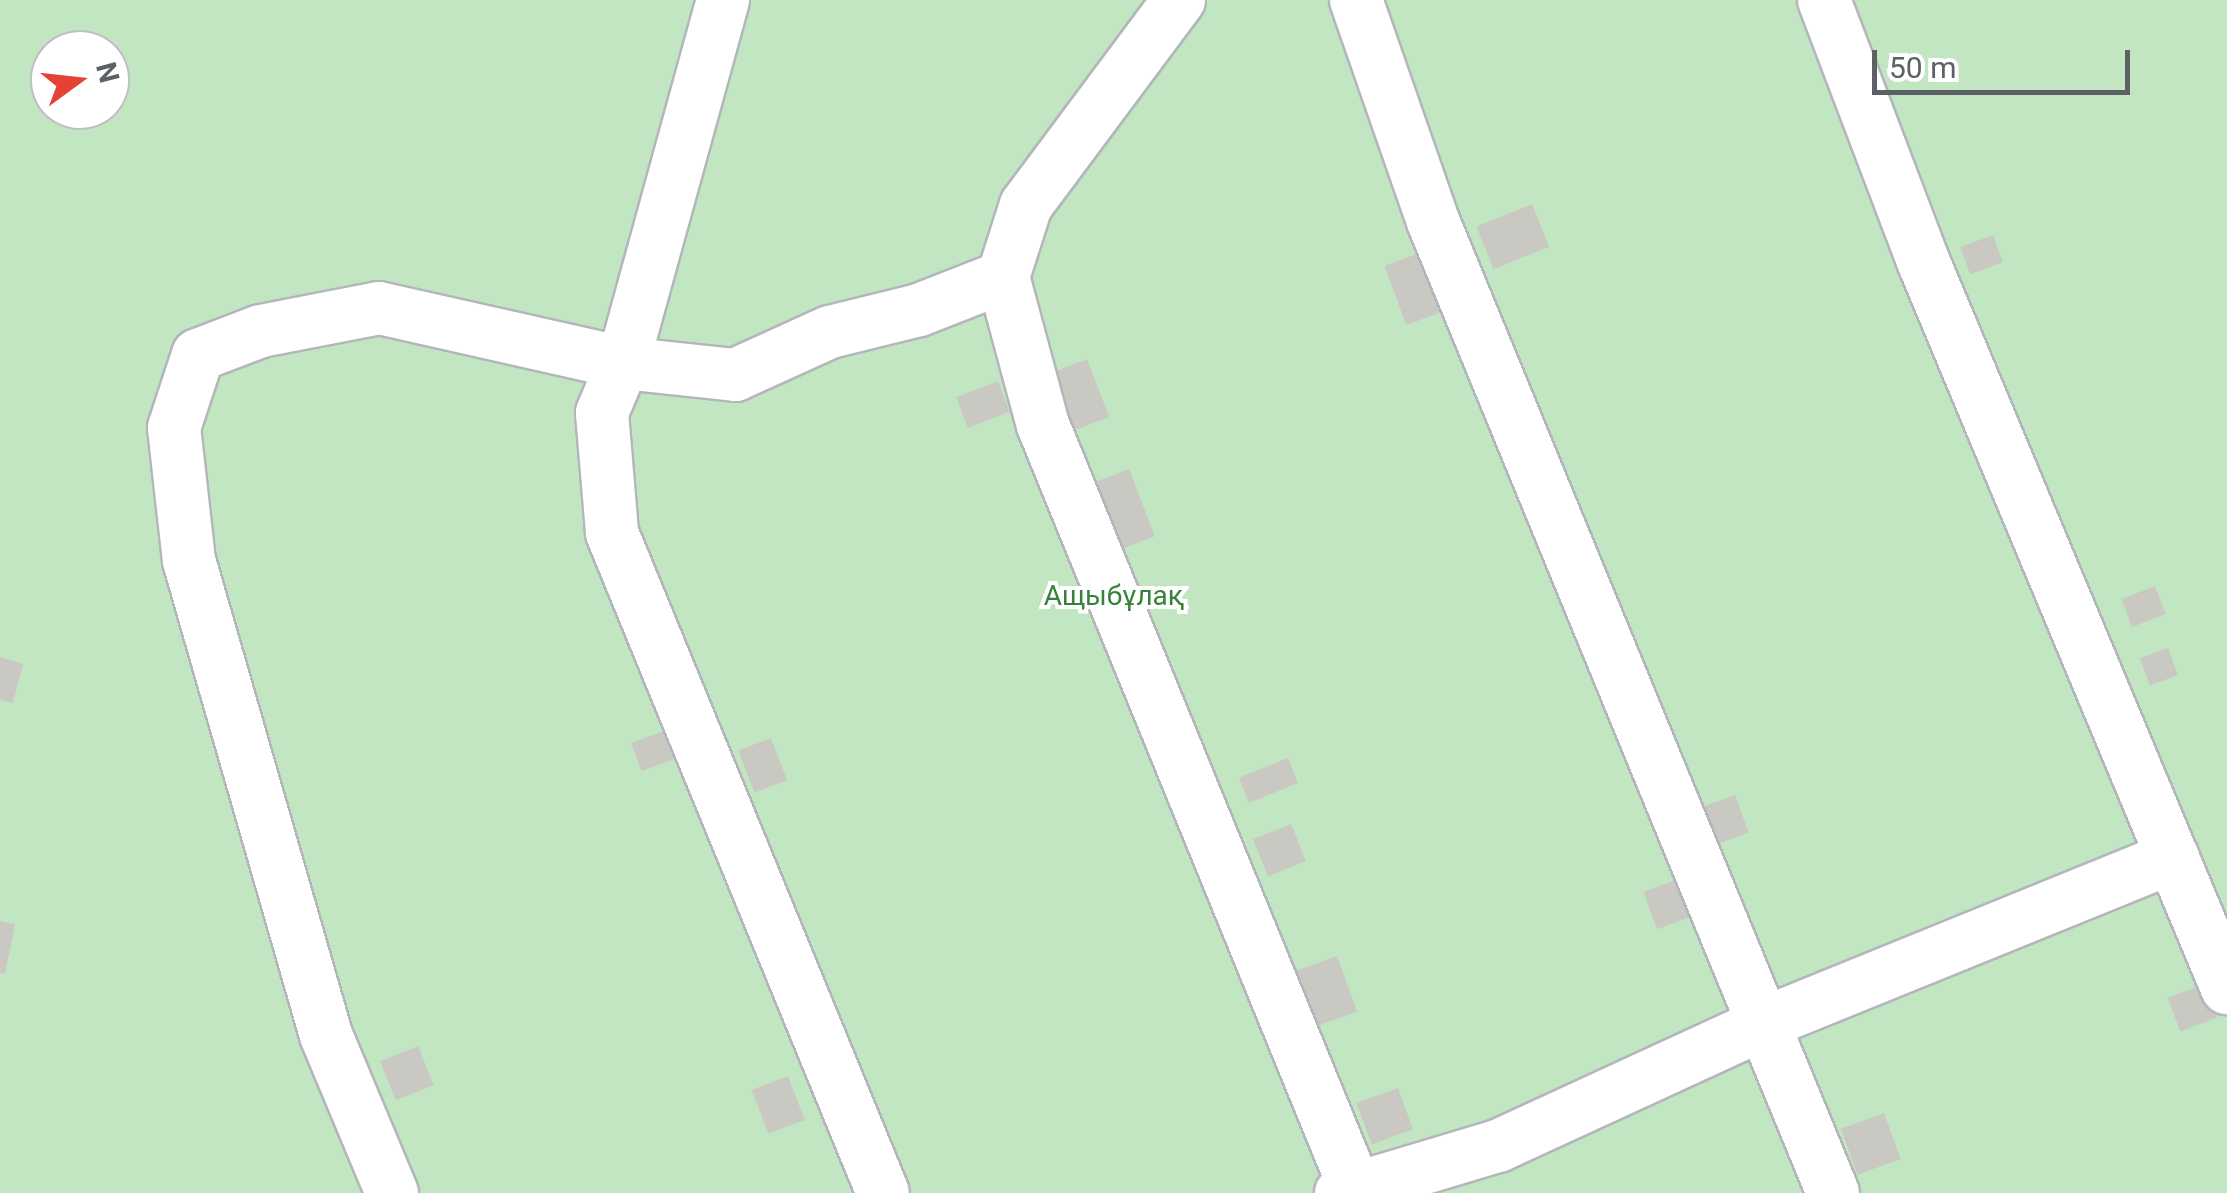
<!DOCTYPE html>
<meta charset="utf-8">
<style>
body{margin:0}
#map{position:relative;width:2227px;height:1193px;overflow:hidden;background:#efede5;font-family:Roboto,sans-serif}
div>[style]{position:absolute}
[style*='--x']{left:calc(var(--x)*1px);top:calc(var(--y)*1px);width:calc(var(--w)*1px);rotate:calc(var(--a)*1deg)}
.green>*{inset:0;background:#c3e6c2}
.building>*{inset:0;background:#cac8c2;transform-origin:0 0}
.roads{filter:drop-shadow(2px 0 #b3b6ba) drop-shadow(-2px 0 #b3b6ba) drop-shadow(0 2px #b3b6ba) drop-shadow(0 -2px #b3b6ba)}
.minor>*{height:52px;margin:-26px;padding:0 26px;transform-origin:26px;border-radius:26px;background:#fff}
span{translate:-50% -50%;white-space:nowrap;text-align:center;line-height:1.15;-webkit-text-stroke:8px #fff;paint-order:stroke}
.park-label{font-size:28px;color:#37823a}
.north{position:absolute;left:30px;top:30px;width:100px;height:100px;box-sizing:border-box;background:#fff;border:2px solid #bec0c1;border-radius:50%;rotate:75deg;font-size:28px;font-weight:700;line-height:40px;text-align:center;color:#5d6165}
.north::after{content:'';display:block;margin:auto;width:35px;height:45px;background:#e54236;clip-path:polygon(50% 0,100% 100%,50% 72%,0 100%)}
.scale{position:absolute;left:1872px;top:50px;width:258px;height:45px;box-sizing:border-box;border:5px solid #5d6165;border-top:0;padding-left:12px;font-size:30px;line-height:35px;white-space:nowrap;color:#5d6165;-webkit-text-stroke:8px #fff;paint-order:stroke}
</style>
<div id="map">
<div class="green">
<i style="clip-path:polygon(evenodd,0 0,2227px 0,2227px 1193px,0 1193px,0 0,50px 50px,110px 50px,110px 110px,50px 110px,50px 50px)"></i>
</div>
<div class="building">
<i style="left:1532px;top:204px;width:46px;height:60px;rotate:68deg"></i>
<i style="left:1993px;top:235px;width:29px;height:35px;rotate:70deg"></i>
<i style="left:1425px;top:251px;width:63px;height:43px;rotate:70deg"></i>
<i style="left:1087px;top:359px;width:62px;height:45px;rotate:69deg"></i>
<i style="left:998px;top:381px;width:33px;height:45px;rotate:69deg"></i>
<i style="left:1129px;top:469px;width:72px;height:45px;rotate:69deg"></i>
<i style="left:2155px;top:586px;width:30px;height:36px;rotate:69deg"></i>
<i style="left:2168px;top:648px;width:29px;height:30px;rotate:70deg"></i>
<i style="clip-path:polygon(0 657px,23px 664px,13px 703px,0 700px)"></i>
<i style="left:664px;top:731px;width:30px;height:35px;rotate:70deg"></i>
<i style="left:771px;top:738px;width:45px;height:35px;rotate:69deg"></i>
<i style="left:1288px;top:758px;width:27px;height:53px;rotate:68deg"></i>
<i style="left:1735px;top:795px;width:40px;height:36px;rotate:70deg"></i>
<i style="left:1291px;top:824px;width:40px;height:41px;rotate:68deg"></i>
<i style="left:1681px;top:878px;width:40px;height:40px;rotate:70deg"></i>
<i style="clip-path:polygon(0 921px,15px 924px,5px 974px,0 973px)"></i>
<i style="left:1337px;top:956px;width:59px;height:47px;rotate:70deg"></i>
<i style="left:2204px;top:984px;width:36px;height:39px;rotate:69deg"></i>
<i style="left:418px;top:1046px;width:42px;height:41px;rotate:68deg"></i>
<i style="left:788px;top:1076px;width:47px;height:39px;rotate:69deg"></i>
<i style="left:1398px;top:1088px;width:44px;height:44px;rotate:70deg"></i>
<i style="left:1884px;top:1113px;width:49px;height:46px;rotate:70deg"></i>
</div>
<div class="roads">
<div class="minor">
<i style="--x:723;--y:0;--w:377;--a:105.4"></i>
<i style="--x:623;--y:363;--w:54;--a:112.8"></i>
<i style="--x:602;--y:413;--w:120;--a:85.2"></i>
<i style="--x:612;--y:533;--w:713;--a:67.68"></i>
<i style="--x:1179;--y:0;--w:256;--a:126.7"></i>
<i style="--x:1026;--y:205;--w:76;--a:107.7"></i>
<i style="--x:1003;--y:277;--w:153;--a:74.9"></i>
<i style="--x:1043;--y:425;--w:830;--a:67.76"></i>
<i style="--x:1356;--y:0;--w:234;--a:70.8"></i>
<i style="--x:1433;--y:221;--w:1051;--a:67.63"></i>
<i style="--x:1824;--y:0;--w:281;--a:69.2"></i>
<i style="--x:1924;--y:263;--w:786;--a:67.32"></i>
<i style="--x:392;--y:1193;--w:171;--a:-112.7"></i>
<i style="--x:326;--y:1035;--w:493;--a:-106.1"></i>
<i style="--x:189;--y:561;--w:134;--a:-96.4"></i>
<i style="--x:174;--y:428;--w:77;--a:-71.8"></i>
<i style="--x:198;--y:355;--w:67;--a:-20.9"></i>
<i style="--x:261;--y:331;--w:120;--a:-11"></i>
<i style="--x:379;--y:308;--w:250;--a:12.7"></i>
<i style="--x:623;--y:363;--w:113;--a:6.1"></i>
<i style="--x:735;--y:375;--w:104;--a:-24.4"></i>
<i style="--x:830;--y:332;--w:92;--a:-13.9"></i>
<i style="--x:919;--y:310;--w:90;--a:-21.4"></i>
<i style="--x:1341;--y:1193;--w:164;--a:-16.7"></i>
<i style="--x:1498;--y:1146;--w:296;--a:-24.7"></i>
<i style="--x:1767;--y:1022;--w:438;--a:-22.1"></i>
</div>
</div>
<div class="park-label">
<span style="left:1114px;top:596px">Ащыбұлақ</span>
</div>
<div class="north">N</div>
<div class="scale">50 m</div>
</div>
